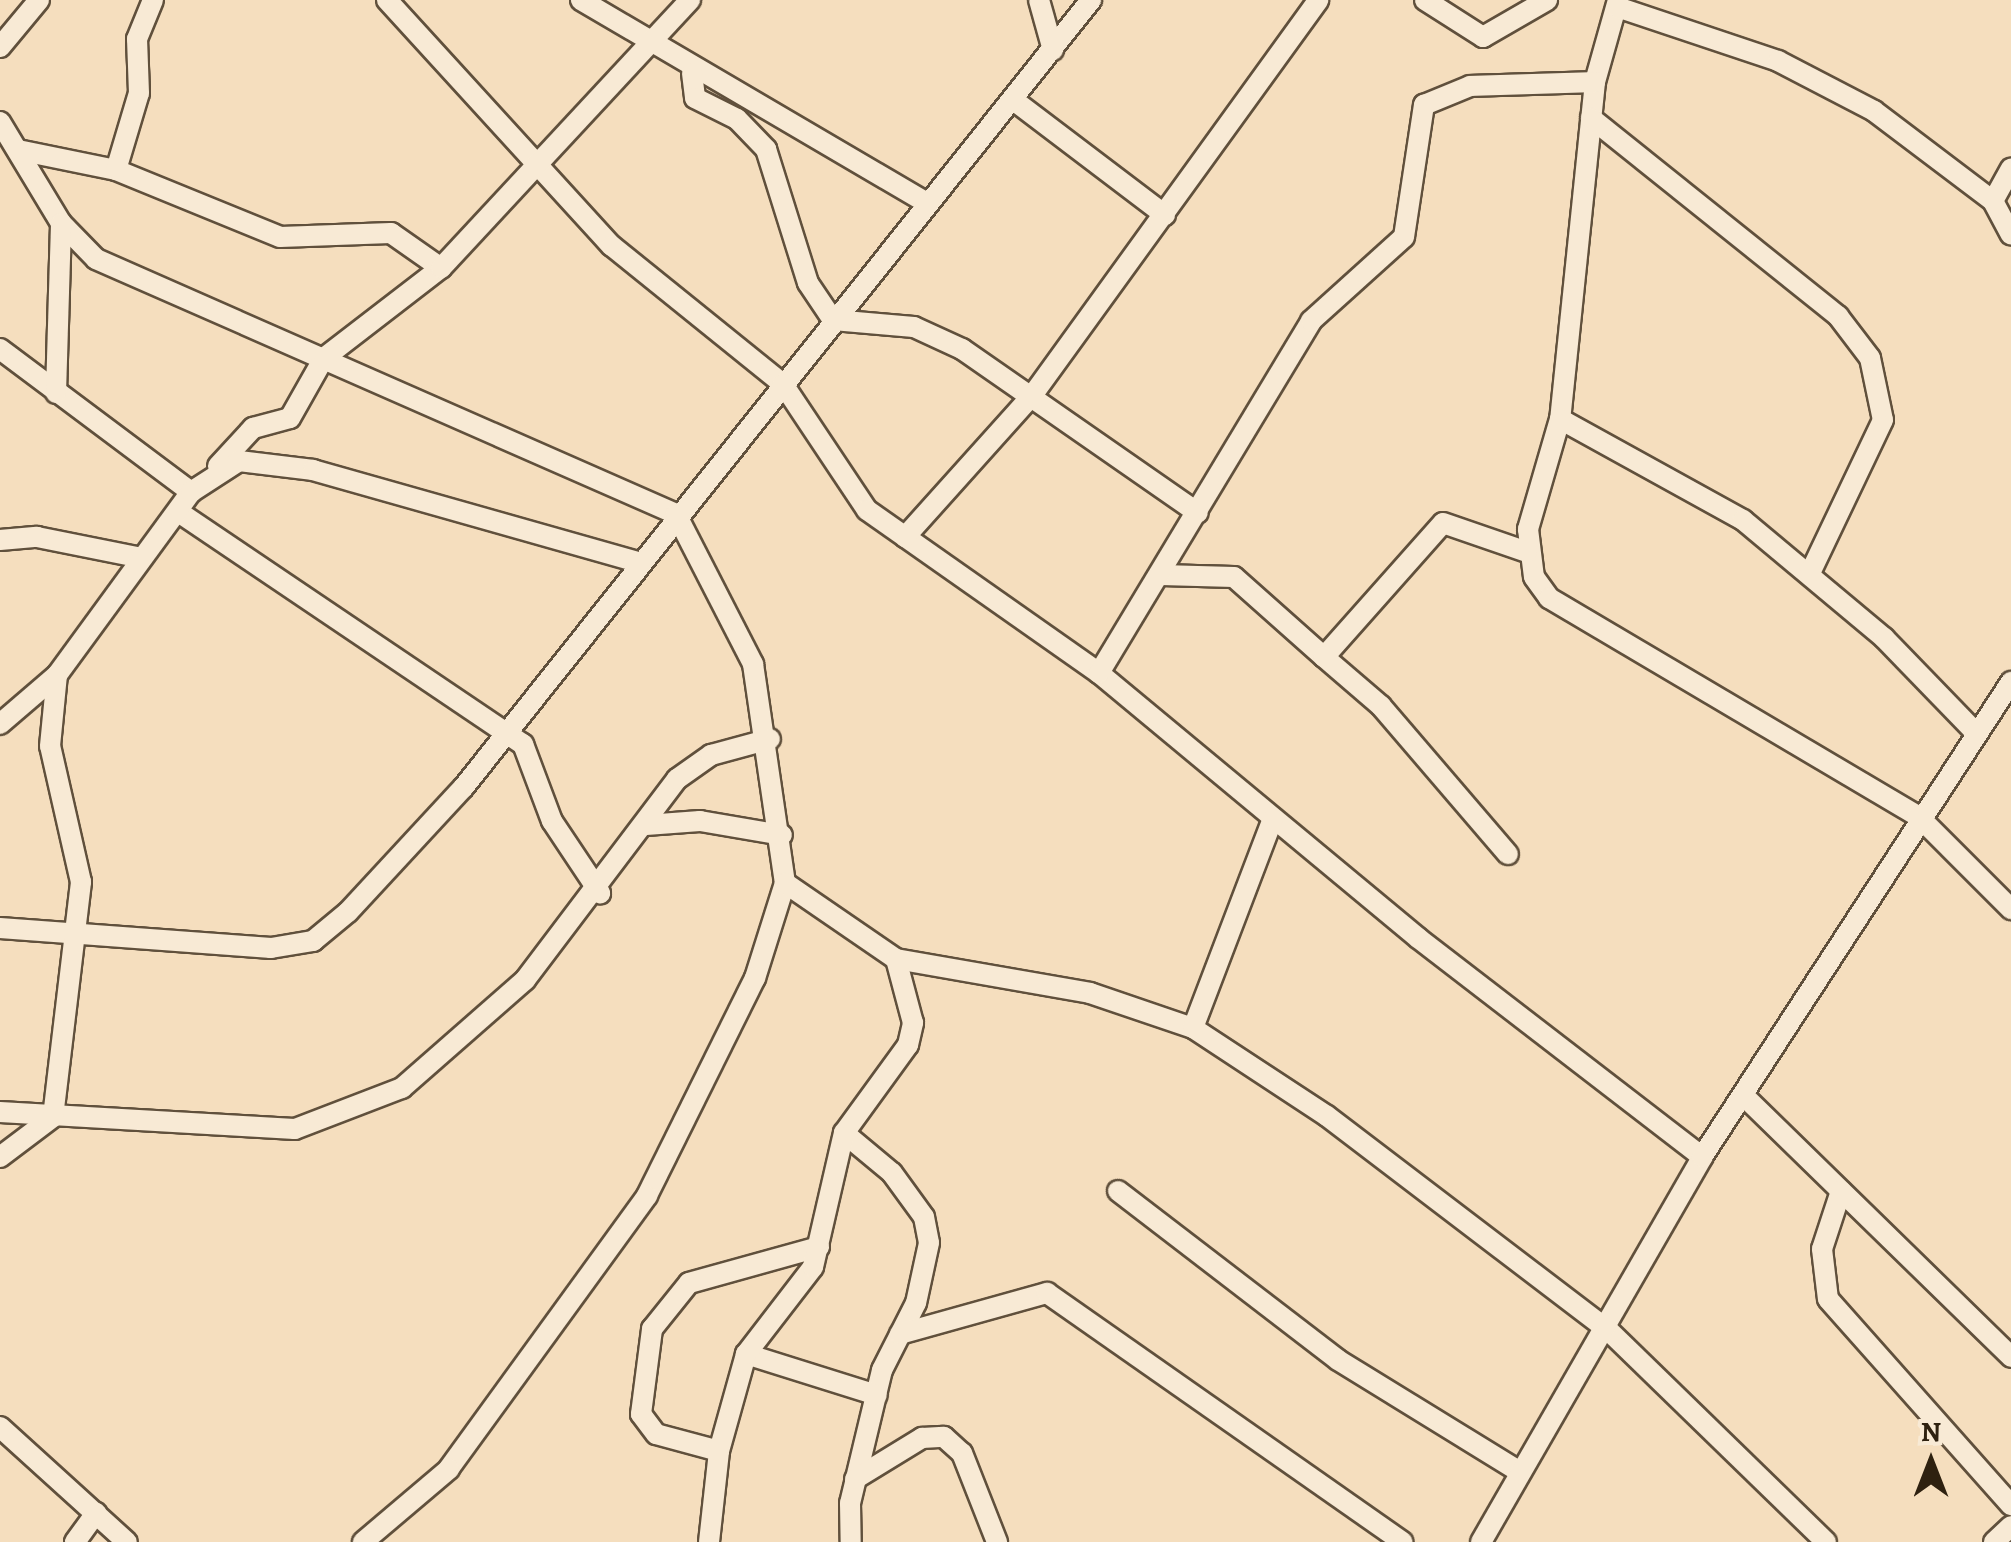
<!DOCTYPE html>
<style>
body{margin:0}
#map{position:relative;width:2011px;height:1542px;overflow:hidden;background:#f5debe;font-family:Alegreya,serif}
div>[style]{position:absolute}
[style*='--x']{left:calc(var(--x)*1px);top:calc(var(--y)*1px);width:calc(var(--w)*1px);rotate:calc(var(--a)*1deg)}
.roads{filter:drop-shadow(2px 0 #60503c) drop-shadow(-2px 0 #60503c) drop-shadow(0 2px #60503c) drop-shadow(0 -2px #60503c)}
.minor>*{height:20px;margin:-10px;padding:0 10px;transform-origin:10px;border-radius:10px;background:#f8ead5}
span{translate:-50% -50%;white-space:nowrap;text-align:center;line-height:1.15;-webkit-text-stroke:10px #f8ead5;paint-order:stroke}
.north{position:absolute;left:1881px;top:1412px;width:100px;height:100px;-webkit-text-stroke:8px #f8ead5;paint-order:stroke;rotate:0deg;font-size:28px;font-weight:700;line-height:40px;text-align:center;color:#2e2110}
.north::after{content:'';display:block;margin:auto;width:35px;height:45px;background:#2e2110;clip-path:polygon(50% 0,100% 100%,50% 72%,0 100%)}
</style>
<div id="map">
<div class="roads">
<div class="minor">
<i style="--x:387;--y:0;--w:333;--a:47.6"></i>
<i style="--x:612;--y:246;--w:220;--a:38.9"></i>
<i style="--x:783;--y:384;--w:151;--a:56.3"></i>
<i style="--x:867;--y:510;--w:284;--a:35.1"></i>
<i style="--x:1099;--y:673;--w:415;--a:39.7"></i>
<i style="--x:1418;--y:938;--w:359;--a:37.6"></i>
<i style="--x:581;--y:0;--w:399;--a:30.4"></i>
<i style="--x:1039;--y:0;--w:52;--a:74.4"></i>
<i style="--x:1425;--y:0;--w:69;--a:32.5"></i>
<i style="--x:1483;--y:37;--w:74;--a:-30"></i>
<i style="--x:1618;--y:0;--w:85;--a:105.7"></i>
<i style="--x:1595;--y:82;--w:339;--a:95.9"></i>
<i style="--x:1560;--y:419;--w:209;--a:28.9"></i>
<i style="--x:1743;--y:520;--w:184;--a:39.9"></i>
<i style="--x:1884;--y:638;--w:131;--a:45.9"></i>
<i style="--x:1617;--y:7;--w:170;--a:18.5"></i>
<i style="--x:1778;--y:61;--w:108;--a:27.5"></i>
<i style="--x:1874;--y:111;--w:149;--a:37.1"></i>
<i style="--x:1993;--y:201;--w:38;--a:62"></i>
<i style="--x:0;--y:47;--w:61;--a:-50.3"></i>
<i style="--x:692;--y:73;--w:25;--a:83"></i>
<i style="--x:695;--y:98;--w:47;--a:26.6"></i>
<i style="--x:737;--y:119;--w:42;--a:46"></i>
<i style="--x:766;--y:149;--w:140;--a:72.6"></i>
<i style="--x:808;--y:283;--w:45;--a:56"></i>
<i style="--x:833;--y:320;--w:81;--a:4.9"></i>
<i style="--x:914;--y:327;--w:53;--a:24.6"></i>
<i style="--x:962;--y:349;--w:287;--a:34.8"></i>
<i style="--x:1016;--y:102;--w:187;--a:37.2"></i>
<i style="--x:1591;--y:118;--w:317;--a:38.7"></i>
<i style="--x:1838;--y:316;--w:53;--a:52.7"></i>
<i style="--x:1870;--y:358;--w:63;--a:78.2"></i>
<i style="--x:1883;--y:420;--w:170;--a:115.5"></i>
<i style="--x:0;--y:122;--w:118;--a:58.9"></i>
<i style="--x:61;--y:223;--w:50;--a:45.8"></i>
<i style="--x:96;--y:259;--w:634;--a:23.73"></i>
<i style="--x:676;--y:514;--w:169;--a:62.8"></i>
<i style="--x:753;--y:664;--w:221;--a:81.7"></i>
<i style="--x:785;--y:883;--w:100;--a:107.5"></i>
<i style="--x:755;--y:978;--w:243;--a:116.4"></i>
<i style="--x:647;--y:1196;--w:337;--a:126"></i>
<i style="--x:449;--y:1469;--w:113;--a:139.7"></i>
<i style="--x:18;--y:150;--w:100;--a:11.5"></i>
<i style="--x:116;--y:170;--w:177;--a:22.2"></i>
<i style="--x:280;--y:237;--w:111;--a:-2.1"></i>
<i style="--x:391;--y:233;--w:61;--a:35"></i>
<i style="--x:116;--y:170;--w:80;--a:-73.4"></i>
<i style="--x:139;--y:93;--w:54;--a:-92.1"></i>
<i style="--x:137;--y:39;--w:42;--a:-67.7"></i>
<i style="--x:1993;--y:201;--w:37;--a:-61"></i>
<i style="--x:0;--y:349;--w:239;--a:36.8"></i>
<i style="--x:56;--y:393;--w:170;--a:-88.3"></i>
<i style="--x:1560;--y:419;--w:115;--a:106.2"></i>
<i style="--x:1528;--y:529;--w:48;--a:82.9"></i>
<i style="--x:1534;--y:577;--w:26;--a:54"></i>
<i style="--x:1549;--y:598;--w:429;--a:30.6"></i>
<i style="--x:1918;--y:816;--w:132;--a:45"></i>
<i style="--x:218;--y:466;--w:52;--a:-47.4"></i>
<i style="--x:253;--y:428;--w:38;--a:-15"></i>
<i style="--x:290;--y:418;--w:69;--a:-60.5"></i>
<i style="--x:324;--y:358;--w:148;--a:-37.6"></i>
<i style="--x:441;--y:268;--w:366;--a:-47.1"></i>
<i style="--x:180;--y:513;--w:414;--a:34"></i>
<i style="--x:523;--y:744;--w:82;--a:69.4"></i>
<i style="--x:552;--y:821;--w:87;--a:56.3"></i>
<i style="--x:905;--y:537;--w:193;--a:-48.1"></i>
<i style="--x:1034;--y:393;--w:485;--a:-54.1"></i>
<i style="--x:0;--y:540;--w:37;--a:-5"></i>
<i style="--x:37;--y:537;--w:102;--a:11.3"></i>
<i style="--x:1161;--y:575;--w:73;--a:1.6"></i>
<i style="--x:1234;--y:577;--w:120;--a:41.6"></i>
<i style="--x:1324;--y:657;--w:179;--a:-48.4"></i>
<i style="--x:1443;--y:523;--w:89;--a:19"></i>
<i style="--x:1324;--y:657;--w:75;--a:40.7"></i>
<i style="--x:1381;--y:706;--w:195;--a:49.4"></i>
<i style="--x:1099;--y:673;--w:411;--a:-58.9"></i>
<i style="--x:1311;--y:321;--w:125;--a:-42.1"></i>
<i style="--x:1404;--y:237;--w:134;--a:-81.4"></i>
<i style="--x:1424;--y:105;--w:50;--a:-22.4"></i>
<i style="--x:1470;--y:86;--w:125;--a:-1.8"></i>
<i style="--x:0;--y:724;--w:75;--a:-40.7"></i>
<i style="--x:57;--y:675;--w:227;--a:-53.8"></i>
<i style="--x:191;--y:492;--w:57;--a:-32.9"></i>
<i style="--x:239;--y:461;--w:75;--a:6.9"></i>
<i style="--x:313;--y:470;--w:339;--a:15.8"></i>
<i style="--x:646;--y:825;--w:54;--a:-4.2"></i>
<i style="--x:700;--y:821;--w:83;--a:9.7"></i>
<i style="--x:785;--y:883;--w:135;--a:34.4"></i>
<i style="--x:896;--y:959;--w:197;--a:9.9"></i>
<i style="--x:1090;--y:993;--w:109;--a:18.8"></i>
<i style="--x:1193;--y:1028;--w:160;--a:33.3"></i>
<i style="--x:1327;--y:1116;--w:353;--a:37.3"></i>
<i style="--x:1608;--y:1330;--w:304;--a:44.2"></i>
<i style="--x:0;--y:928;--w:272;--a:4.2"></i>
<i style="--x:271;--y:948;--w:43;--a:-9.5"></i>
<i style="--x:313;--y:941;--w:45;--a:-39.6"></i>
<i style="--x:348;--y:912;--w:169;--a:-47.2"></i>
<i style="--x:463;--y:788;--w:1008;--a:-51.45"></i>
<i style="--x:1193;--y:1028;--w:224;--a:-69.1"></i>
<i style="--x:1746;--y:1098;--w:371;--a:44.3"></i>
<i style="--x:0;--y:1112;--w:295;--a:3.3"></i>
<i style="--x:295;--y:1129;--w:115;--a:-21"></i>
<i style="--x:402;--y:1088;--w:164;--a:-41.3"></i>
<i style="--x:525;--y:980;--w:252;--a:-52.9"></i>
<i style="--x:677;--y:779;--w:42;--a:-35.2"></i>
<i style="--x:711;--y:755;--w:61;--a:-15.2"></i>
<i style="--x:844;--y:1133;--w:62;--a:39.8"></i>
<i style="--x:892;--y:1173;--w:54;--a:54"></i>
<i style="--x:924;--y:1217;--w:26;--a:79"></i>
<i style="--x:929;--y:1243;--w:61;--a:102.2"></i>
<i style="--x:916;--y:1303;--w:75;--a:116.9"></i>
<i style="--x:882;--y:1370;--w:137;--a:103.5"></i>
<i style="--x:850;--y:1503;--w:39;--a:89"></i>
<i style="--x:0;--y:1157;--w:66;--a:-37"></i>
<i style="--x:53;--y:1117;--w:237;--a:-83.2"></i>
<i style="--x:81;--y:882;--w:139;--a:-102.8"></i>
<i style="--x:50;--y:746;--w:71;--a:-84.4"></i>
<i style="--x:1118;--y:1191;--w:277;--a:37.5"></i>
<i style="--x:1338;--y:1360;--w:214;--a:31.6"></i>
<i style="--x:1841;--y:1191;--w:61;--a:108.1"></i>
<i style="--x:1822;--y:1249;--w:50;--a:83.2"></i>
<i style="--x:1828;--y:1299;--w:276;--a:48.4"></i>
<i style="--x:900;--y:1334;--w:153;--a:-15.6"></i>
<i style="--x:1047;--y:1293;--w:434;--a:35"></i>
<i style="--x:746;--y:1354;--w:137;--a:17.4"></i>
<i style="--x:0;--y:1427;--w:171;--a:42.2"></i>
<i style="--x:719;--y:1451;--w:65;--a:-164.9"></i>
<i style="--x:656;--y:1434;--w:25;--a:-127"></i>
<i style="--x:641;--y:1414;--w:86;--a:-82.6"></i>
<i style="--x:652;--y:1329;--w:59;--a:-51.2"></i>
<i style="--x:689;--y:1283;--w:135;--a:-15.5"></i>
<i style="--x:855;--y:1479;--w:79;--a:-31.5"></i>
<i style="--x:922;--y:1438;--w:22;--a:-3"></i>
<i style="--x:944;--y:1437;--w:24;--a:42"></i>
<i style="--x:962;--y:1453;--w:96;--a:68.5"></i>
<i style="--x:75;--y:1542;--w:36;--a:-54"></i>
<i style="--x:709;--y:1542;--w:92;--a:-83.7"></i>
<i style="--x:719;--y:1451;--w:101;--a:-74.4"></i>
<i style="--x:746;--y:1354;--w:110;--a:-52.4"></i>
<i style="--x:813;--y:1267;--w:138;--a:-77"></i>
<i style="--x:844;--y:1133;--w:109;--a:-54"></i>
<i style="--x:908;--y:1045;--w:23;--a:-77"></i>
<i style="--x:913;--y:1023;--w:66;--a:-104.9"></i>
<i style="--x:1481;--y:1542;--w:444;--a:-60.1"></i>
<i style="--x:1702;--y:1157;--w:567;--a:-56.95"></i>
<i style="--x:1994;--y:1542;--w:23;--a:-43"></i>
</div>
</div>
<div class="north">N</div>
</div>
